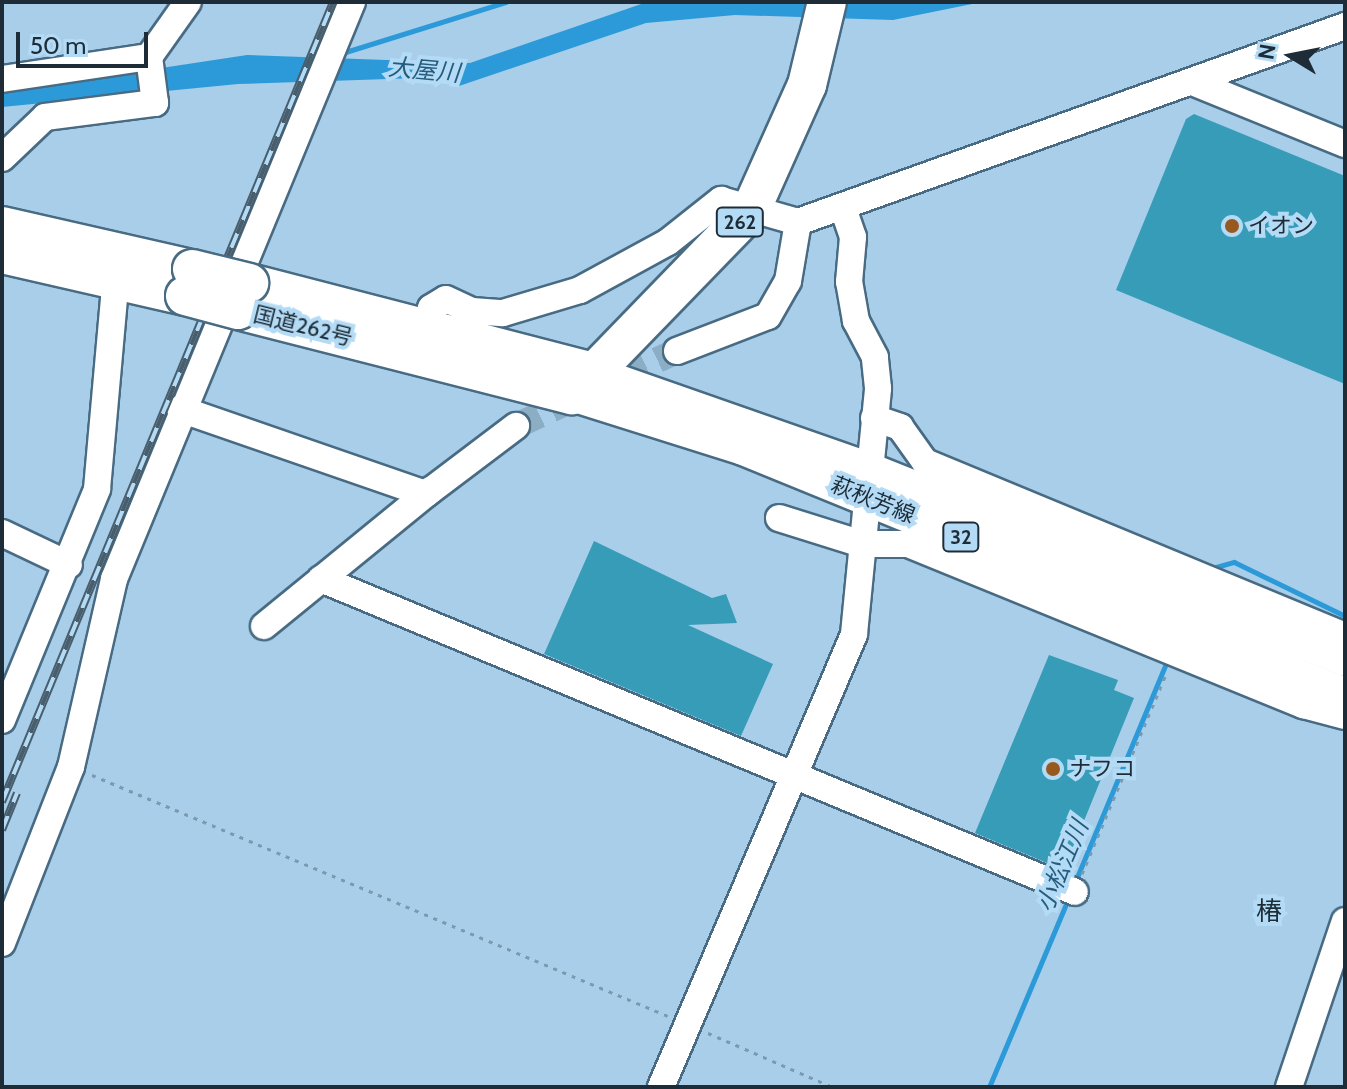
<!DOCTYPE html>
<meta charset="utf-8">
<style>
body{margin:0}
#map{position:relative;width:1347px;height:1089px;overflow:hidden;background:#a8cee9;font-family:Cabin,"Noto Sans JP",sans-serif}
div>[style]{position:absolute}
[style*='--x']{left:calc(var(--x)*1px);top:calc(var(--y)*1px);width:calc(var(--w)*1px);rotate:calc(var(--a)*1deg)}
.water>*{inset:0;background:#2c9ad8}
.stream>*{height:5px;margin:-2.5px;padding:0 2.5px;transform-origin:2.5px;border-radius:2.5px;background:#2c9ad8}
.building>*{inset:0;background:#379cb7}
.minor-tunnel>*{height:26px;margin-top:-13px;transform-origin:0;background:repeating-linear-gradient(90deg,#8caec5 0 26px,transparent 0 39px)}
.path>*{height:3px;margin-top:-1.5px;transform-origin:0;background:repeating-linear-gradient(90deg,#7b9aaf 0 4px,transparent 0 10px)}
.roads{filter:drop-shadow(2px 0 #486b83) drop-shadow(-2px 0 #486b83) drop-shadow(0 2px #486b83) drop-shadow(0 -2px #486b83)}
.minor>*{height:26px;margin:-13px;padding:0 13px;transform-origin:13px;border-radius:13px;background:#fff}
.major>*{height:32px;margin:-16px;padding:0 16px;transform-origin:16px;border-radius:16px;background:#fff}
.highway>*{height:38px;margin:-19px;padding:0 19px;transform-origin:19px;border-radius:19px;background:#fff}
.rail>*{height:8px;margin-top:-4px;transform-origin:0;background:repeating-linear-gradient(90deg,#b4dbf6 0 15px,#485e6d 0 30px);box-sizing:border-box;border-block:2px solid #485e6d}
.bridges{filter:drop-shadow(2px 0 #486b83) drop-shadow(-2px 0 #486b83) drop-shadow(0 2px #486b83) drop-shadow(0 -2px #486b83)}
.highway-bridge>*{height:38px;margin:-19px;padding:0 19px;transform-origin:19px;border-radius:19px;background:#fff}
.dots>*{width:22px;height:22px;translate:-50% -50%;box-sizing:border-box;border:4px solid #b4dbf6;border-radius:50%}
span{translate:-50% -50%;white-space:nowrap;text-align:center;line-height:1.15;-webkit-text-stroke:8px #b4dbf6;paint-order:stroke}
.shield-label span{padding:2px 6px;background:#b4dbf6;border:2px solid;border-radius:6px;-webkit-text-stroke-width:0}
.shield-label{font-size:20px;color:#1d2c36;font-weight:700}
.poi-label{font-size:22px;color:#1d2c36}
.left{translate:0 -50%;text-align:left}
.street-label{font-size:22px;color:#1d2c36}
.water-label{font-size:24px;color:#255b7c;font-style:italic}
.quarter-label{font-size:26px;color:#1d2c36}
.frame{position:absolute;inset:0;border:4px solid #1d2c36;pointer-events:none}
.north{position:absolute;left:1251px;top:16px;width:80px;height:80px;-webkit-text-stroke:6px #b4dbf6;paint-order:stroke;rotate:280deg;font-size:22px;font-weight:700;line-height:32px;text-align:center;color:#1d2c36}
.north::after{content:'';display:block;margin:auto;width:28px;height:36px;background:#1d2c36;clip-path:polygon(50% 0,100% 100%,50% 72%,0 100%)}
.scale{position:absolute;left:16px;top:32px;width:132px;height:36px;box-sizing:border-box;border:4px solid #1d2c36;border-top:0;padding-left:10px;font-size:24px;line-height:28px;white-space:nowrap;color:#1d2c36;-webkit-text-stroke:6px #b4dbf6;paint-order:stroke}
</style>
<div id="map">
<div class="water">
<i style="clip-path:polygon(647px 2px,982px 2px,893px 20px,735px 15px,646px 23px,459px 86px,418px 78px,238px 84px,2px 107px,2px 93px,10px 91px,247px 55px,470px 63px)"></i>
</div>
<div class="stream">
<i style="--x:339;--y:54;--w:175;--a:-17.3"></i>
<i style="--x:1209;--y:569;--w:26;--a:-16"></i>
<i style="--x:1234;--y:562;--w:123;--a:25.9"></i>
<i style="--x:1075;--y:882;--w:242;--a:-67.4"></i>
<i style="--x:989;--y:1087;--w:204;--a:-67.2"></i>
</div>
<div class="building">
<i style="clip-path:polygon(1194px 114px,1345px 176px,1345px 384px,1116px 290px,1186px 119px)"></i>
<i style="clip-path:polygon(594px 541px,712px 598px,726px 594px,737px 623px,688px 625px,773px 664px,741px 736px,544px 654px)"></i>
<i style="clip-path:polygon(1049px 655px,1118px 680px,1114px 690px,1134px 698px,1064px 870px,975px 833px)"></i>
</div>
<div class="minor-tunnel">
<i style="--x:516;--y:426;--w:178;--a:-25"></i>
</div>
<div class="path">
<i style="--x:92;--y:775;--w:624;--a:22.7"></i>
<i style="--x:1082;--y:874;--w:217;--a:-67.2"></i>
<i style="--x:708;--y:1033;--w:136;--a:23.4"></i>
</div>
<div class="roads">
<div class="minor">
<i style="--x:2;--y:79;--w:149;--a:-8.5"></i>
<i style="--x:1195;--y:83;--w:162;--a:22.1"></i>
<i style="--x:2;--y:158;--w:59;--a:-43.6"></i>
<i style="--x:45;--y:117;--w:111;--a:-7.3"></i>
<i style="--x:155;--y:103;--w:46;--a:-97.4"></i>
<i style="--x:149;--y:57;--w:67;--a:-54.7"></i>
<i style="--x:425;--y:328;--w:21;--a:-73"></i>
<i style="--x:431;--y:308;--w:17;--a:-31"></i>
<i style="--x:446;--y:299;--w:29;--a:25"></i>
<i style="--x:472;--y:311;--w:31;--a:4"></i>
<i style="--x:503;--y:313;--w:80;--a:-16.6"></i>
<i style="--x:580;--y:290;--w:100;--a:-28.6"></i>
<i style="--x:668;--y:242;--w:68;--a:-38.4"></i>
<i style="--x:721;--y:200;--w:80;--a:15.9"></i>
<i style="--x:798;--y:222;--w:581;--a:-19.71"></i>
<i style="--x:677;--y:351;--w:97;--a:-21"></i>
<i style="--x:768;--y:316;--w:40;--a:-60.3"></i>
<i style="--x:788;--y:281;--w:60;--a:-80.4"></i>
<i style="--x:180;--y:409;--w:260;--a:19.1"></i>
<i style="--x:426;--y:494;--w:113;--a:-37.1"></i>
<i style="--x:874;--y:418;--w:28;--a:19"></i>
<i style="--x:900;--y:427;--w:43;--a:54.5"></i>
<i style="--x:925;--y:462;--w:455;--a:22.5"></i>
<i style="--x:779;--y:518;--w:87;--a:17.4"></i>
<i style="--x:862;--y:544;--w:46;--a:0"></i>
<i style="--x:908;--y:544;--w:427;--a:22.2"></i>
<i style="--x:1303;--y:705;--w:43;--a:14.7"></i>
<i style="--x:2;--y:533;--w:74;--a:25.5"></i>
<i style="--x:321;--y:579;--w:816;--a:22.54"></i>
<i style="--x:264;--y:626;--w:215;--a:-39.2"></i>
<i style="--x:2;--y:720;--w:250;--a:-67.6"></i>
<i style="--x:97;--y:489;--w:227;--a:-84.9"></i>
<i style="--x:2;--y:943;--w:189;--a:-68.6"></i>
<i style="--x:71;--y:767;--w:193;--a:-77.1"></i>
<i style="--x:114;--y:579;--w:624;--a:-67.58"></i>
<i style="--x:661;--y:1087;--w:492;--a:-66.9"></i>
<i style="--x:854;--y:634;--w:247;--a:-84.4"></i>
<i style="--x:878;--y:388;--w:31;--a:-96"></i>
<i style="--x:875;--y:357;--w:41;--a:-117.8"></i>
<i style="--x:856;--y:321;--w:40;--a:-100"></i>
<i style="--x:849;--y:282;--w:45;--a:-84.9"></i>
<i style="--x:853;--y:237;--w:31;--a:-109"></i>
<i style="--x:1289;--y:1087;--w:175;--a:-71.4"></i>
</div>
<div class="major">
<i style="--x:593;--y:372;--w:290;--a:19.3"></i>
<i style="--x:867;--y:468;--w:515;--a:21.88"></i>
<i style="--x:572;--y:395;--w:179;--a:17.5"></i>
<i style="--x:743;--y:449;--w:650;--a:22.15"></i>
</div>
<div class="highway">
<i style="--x:2;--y:226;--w:195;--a:12.8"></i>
<i style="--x:2;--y:254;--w:188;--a:12.9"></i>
<i style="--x:249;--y:283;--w:355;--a:14.5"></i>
<i style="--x:238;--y:310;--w:345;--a:14.3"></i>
<i style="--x:572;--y:395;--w:257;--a:-45.9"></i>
<i style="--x:751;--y:210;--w:137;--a:-65.9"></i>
<i style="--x:807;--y:85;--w:85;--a:-76.5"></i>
</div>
</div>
<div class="rail">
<i style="--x:2;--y:802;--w:866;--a:-67.52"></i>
<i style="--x:2;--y:830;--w:40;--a:-68"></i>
</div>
<div class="bridges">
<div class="highway-bridge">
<i style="--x:192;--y:269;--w:59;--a:13.8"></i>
<i style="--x:185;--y:296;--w:55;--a:14.8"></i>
</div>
</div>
<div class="dots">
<i style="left:1232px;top:226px;background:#98591f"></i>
<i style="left:1053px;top:769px;background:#98591f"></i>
</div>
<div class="shield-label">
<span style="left:740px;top:222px">262</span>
<span style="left:961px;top:537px">32</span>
</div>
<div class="poi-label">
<span class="left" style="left:1248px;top:226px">イオン</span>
<span class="left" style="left:1069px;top:769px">ナフコ</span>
</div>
<div class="street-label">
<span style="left:303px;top:326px;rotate:14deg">国道262号</span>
<span style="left:873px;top:500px;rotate:22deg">萩秋芳線</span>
</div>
<div class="water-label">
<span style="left:424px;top:70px;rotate:5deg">大屋川</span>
<span style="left:1062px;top:866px;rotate:-67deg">小松江川</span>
</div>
<div class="quarter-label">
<span style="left:1269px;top:912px">椿</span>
</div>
<div class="frame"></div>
<div class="north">N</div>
<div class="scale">50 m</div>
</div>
